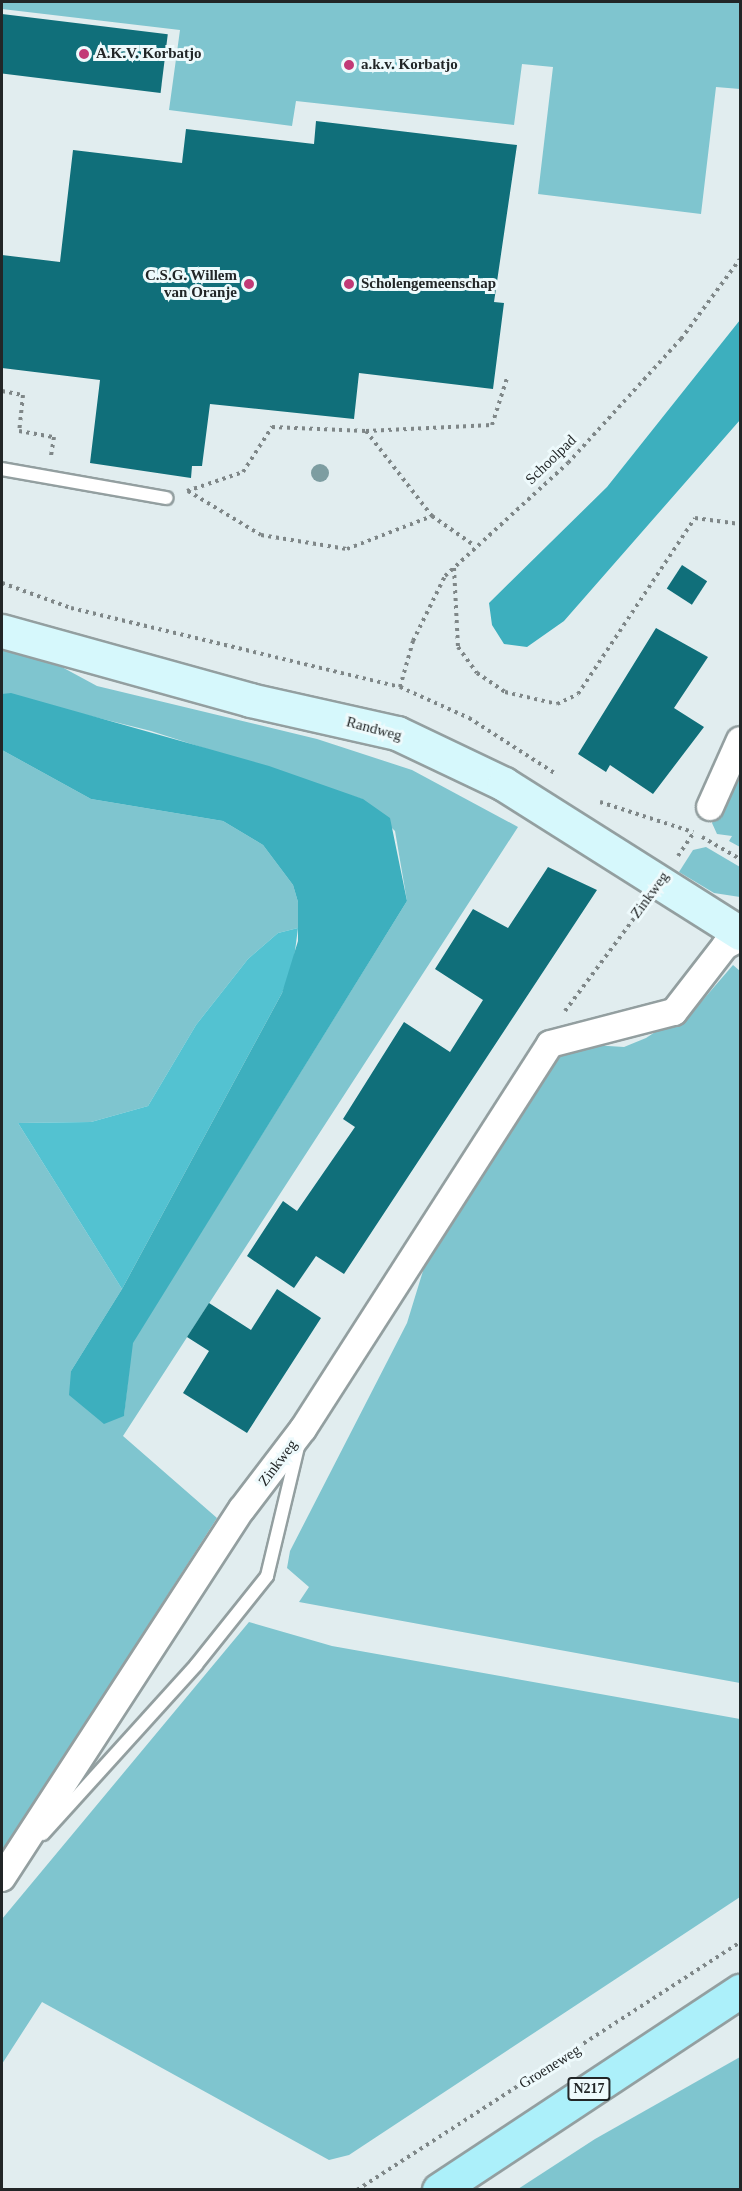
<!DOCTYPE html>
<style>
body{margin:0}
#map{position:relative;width:742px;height:2191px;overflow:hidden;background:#e1edef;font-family:Georgia,serif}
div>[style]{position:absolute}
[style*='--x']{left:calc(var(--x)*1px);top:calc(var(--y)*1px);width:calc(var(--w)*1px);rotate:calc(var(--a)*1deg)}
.green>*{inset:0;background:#7fc5cf}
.forest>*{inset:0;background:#53c2d1}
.water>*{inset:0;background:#3dafbe}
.building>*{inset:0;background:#106f7a;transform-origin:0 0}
.path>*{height:4px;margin-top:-2px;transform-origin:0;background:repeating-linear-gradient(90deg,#7f8788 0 3px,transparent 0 7.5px)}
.roads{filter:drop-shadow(2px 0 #939fa0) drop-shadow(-2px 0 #939fa0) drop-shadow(0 2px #939fa0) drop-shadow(0 -2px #939fa0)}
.lane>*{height:12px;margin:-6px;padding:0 6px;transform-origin:6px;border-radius:6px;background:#fff}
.street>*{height:26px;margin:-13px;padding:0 13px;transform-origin:13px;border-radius:13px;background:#fff}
.secondary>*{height:33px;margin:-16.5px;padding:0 16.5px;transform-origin:16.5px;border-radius:16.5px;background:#d6f8fc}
.primary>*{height:33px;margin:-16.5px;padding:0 16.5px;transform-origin:16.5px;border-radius:16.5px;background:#acf0fa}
.trees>*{width:18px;height:18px;margin:-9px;border-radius:50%;background:#7d9da1}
.dots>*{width:16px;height:16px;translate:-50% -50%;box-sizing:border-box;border:3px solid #eefafc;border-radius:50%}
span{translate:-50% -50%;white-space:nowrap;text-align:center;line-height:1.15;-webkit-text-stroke:6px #eefafc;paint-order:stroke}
.shield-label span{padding:2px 4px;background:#eefafc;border:2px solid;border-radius:4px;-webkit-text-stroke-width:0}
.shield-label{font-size:14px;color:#222627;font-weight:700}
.poi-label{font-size:15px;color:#222627;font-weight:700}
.left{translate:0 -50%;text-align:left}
.right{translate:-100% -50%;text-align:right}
.street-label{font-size:15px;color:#222627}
.frame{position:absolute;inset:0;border:3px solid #222627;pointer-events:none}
</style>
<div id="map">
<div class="green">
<i style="clip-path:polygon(2px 2px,740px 2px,740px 89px,716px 87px,701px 214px,538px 194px,553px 67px,522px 64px,514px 125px,296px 101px,292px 126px,169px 110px,180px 30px,2px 9px)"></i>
<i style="clip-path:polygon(2px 643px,47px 659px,97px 686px,317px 739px,412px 770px,518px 827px,123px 1436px,217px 1518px,2px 1853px,2px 750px,91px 799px,223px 821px,263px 845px,293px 885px,298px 902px,298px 928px,278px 933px,248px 959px,196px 1025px,148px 1106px,91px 1122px,18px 1123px,122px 1289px,71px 1371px,124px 1415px,132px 1343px,407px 901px,395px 831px,362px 799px,151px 731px,2px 694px)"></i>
<i style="clip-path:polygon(740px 763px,740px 847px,729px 841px,732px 836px,717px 834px,712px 823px)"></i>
<i style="clip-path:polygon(706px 847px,740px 867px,740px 897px,714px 893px,679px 872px,693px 850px)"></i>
<i style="clip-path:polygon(733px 965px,740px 971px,740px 1683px,299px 1602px,309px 1587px,287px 1568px,290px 1551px,407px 1323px,430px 1248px,561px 1043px,624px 1047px,646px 1038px,702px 1001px)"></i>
<i style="clip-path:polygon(249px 1622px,332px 1646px,740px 1719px,740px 1897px,349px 2155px,329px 2160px,42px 2002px,2px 2064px,2px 1919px)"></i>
<i style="clip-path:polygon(740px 2057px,740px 2189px,518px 2189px,595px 2139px)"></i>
</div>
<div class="forest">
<i style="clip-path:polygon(298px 928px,293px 966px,282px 993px,122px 1289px,18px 1123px,91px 1122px,148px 1106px,196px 1025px,248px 959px,278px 933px)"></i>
</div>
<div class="water">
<i style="clip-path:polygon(740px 320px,740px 420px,564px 621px,527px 647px,504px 644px,492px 625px,489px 603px,607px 487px)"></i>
<i style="clip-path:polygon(11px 693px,269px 766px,363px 799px,390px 818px,407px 901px,133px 1343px,124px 1416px,104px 1424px,69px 1395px,71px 1371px,122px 1289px,282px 993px,298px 941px,298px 902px,293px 885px,263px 845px,223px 821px,91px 799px,2px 750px,2px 694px)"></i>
</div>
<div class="building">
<i style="left:2px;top:14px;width:167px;height:59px;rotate:7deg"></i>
<i style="clip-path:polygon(316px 121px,517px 145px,494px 302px,504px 303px,493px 389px,359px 373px,354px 419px,210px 404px,202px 466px,192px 466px,191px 478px,90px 463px,100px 380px,2px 368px,2px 255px,60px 262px,73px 150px,182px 163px,186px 129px,314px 144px)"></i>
<i style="left:682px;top:565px;width:30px;height:28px;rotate:33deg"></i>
<i style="clip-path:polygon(656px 628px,708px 657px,674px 708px,704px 727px,653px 794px,610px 765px,606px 772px,578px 754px)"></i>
<i style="clip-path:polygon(548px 867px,597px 890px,344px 1274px,316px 1256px,294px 1288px,247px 1256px,283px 1201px,297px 1211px,355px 1127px,343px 1119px,404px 1022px,450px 1052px,483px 1000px,435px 969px,473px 909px,508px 928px)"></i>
<i style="clip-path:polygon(277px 1289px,321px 1318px,247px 1433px,183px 1393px,209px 1351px,187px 1337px,209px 1303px,251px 1330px)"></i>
</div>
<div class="path">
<i style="--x:2;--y:391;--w:21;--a:11"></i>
<i style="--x:23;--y:395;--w:36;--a:96"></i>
<i style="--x:19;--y:431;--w:36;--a:10"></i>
<i style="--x:54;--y:437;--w:19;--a:99"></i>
<i style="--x:366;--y:431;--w:108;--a:52.2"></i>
<i style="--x:432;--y:516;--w:52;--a:34.9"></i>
<i style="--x:187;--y:491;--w:59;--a:-18.7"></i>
<i style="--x:243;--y:472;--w:54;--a:-57.2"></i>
<i style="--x:272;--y:427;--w:94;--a:2.4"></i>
<i style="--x:366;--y:431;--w:126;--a:-2.7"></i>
<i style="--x:492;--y:425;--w:49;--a:-72.3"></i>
<i style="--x:188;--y:491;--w:85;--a:31.1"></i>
<i style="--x:261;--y:535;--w:87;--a:9.2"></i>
<i style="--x:347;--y:549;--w:91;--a:-21.2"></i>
<i style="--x:454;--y:568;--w:79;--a:87.1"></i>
<i style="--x:458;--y:647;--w:32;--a:54"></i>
<i style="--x:477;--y:673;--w:34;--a:34"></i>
<i style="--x:505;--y:692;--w:53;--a:13"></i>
<i style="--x:557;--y:704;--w:23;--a:-25"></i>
<i style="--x:578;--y:694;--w:211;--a:-56.4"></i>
<i style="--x:695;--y:518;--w:45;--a:7.6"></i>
<i style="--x:2;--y:583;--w:73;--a:19.9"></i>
<i style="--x:71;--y:608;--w:338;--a:13.5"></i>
<i style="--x:400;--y:687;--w:76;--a:24.2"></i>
<i style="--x:469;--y:718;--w:103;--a:32.8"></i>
<i style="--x:400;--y:687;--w:48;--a:-74.2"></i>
<i style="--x:413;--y:641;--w:72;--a:-63.8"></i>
<i style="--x:445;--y:576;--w:167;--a:-42.6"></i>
<i style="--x:568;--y:463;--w:168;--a:-47.7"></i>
<i style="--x:681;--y:339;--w:99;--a:-53.6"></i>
<i style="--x:600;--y:802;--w:98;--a:17.9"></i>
<i style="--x:702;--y:837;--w:44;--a:30.1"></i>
<i style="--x:678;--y:856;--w:29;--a:-56"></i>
<i style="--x:565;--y:1011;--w:127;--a:-53.3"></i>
<i style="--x:357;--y:2190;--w:456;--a:-32.9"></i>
</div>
<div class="roads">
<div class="lane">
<i style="--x:2;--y:469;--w:167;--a:10"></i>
<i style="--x:43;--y:1834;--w:228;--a:-47.8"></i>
<i style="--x:196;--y:1665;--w:114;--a:-51.4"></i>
<i style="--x:267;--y:1576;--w:133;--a:-76.5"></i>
</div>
<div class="street">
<i style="--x:710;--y:807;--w:73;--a:-65.9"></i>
<i style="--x:2;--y:1878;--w:440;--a:-57"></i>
<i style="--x:242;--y:1509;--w:101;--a:-52.7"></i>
<i style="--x:303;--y:1429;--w:457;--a:-57.3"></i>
<i style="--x:550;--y:1044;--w:128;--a:-14.5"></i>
<i style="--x:674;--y:1012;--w:83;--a:-52.3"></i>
<i style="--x:725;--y:946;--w:17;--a:-28"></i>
</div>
<div class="secondary">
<i style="--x:2;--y:631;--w:257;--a:15.5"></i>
<i style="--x:250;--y:700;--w:151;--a:12.7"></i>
<i style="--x:397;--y:733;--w:119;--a:25.5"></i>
<i style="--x:504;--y:784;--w:279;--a:32.3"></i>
</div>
<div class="primary">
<i style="--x:439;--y:2190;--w:361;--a:-33.5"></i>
</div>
</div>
<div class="trees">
<i style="left:320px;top:473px"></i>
</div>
<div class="dots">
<i style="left:84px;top:54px;background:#c23a77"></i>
<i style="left:349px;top:65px;background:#c23a77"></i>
<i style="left:249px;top:284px;background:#c23a77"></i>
<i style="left:349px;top:284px;background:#c23a77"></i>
</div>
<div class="shield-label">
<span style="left:589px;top:2089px">N217</span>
</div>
<div class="poi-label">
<span class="left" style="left:96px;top:54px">A.K.V. Korbatjo</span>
<span class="left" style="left:361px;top:65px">a.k.v. Korbatjo</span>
<span class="right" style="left:237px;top:284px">C.S.G. Willem<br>van Oranje</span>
<span class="left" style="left:361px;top:284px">Scholengemeenschap</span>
</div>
<div class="street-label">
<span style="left:551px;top:460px;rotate:-44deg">Schoolpad</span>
<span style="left:374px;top:729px;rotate:15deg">Randweg</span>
<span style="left:650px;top:895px;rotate:-54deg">Zinkweg</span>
<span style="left:278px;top:1463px;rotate:-53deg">Zinkweg</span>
<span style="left:550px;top:2067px;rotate:-32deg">Groeneweg</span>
</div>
<div class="frame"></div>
</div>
